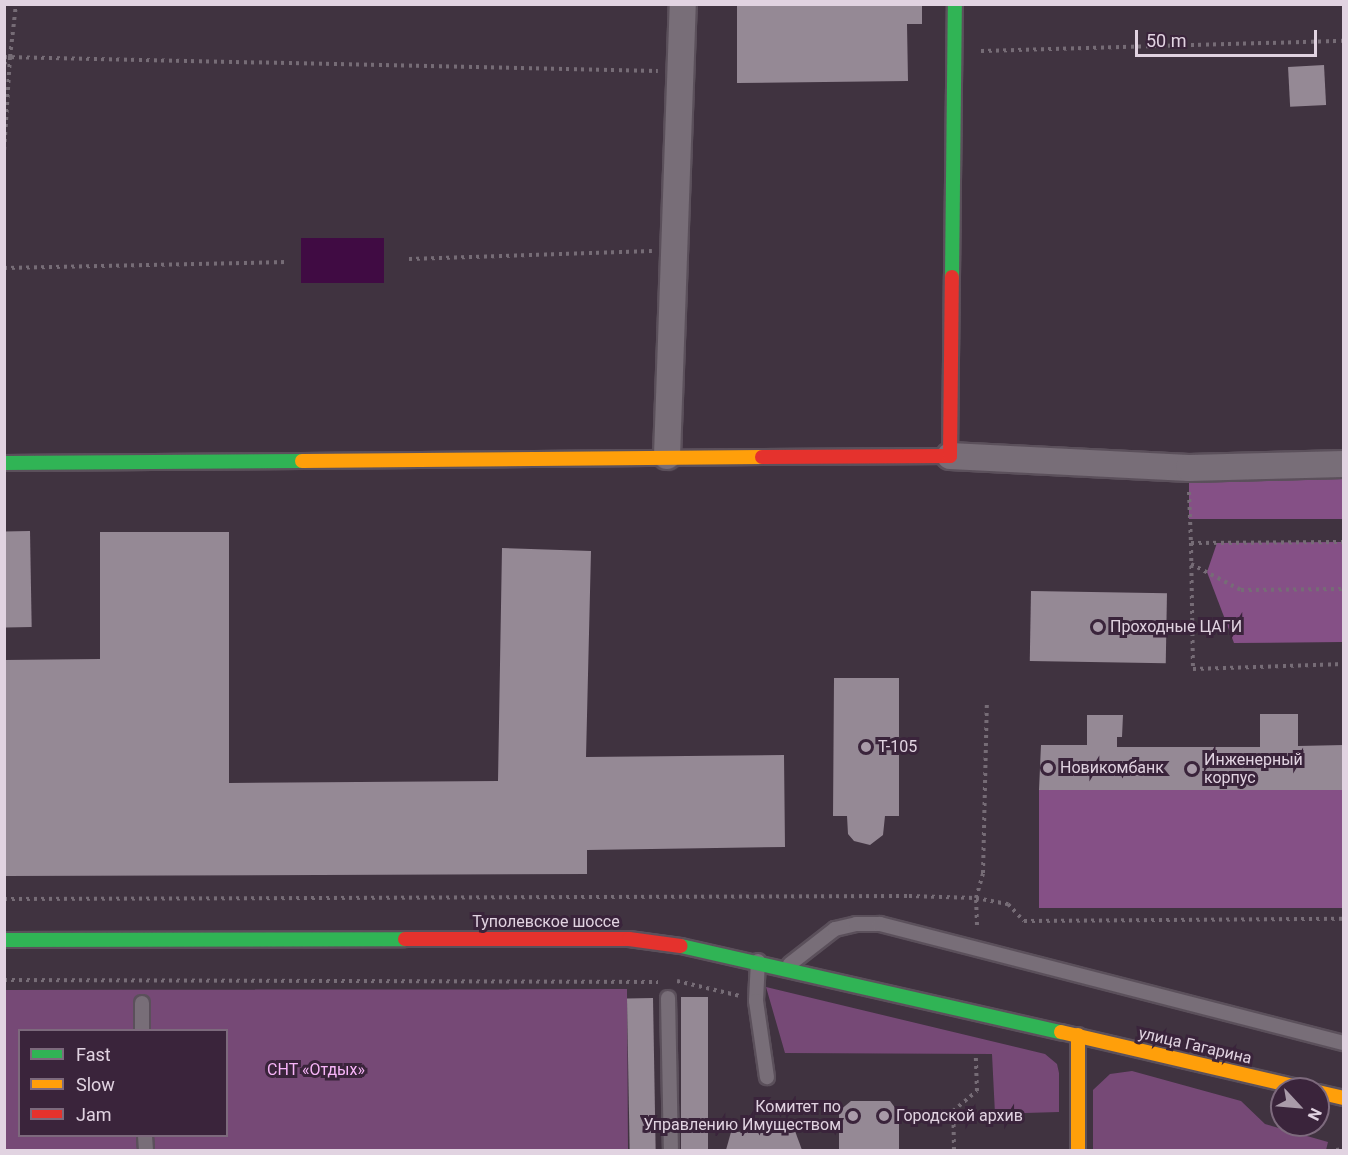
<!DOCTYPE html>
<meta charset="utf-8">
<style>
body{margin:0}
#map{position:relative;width:1348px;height:1155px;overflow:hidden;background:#403340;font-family:Roboto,sans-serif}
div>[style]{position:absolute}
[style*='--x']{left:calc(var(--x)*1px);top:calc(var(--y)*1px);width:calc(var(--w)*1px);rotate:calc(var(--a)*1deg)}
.green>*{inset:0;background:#764976}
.forest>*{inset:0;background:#855086;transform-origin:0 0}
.water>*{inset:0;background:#400b43;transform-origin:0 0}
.building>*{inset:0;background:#958995;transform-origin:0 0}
.path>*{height:4px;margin-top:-2px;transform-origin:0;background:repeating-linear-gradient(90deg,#766c76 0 3px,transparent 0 7.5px)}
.roads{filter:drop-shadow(2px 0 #5b505b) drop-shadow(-2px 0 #5b505b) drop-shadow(0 2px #5b505b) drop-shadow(0 -2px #5b505b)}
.lane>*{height:14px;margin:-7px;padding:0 7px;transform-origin:7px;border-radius:7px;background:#786e78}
.street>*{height:26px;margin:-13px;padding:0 13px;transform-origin:13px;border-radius:13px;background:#786e78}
.fast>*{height:14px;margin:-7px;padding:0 7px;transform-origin:7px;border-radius:7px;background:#30b455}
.slow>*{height:14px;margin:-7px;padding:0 7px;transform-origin:7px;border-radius:7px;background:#ff9f0a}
.jam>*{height:14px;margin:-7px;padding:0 7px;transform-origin:7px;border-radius:7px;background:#e5322d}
.dots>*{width:16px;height:16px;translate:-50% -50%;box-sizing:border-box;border:3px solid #3a243b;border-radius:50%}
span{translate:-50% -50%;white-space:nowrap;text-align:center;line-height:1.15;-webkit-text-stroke:6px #3a243b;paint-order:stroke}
.poi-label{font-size:16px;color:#e1d3e1}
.left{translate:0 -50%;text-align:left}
.right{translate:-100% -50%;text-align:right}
.street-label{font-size:16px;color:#e1d3e1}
.park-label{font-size:16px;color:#f7b5f8}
.frame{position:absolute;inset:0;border:6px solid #e1d3e1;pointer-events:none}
.legend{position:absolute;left:18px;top:1029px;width:210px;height:108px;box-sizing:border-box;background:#3a243b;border:2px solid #7d6a7d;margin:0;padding:8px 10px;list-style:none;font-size:18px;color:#e1d3e1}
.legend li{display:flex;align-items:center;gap:12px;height:30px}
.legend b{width:30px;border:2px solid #7d6a7d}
.north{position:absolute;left:1270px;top:1077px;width:60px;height:60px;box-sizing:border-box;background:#3a243b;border:2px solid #7d6a7d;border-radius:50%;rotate:116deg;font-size:16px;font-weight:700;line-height:24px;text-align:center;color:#e1d3e1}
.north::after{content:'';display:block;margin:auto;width:21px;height:27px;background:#a99ba9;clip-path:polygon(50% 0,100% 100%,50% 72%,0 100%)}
.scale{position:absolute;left:1135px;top:30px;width:182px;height:27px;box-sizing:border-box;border:3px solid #e1d3e1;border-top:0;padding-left:8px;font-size:18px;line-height:21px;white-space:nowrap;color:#e1d3e1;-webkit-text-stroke:4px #3a243b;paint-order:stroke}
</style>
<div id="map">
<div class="green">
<i style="clip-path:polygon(766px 987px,1045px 1054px,1057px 1064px,1059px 1073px,1059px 1112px,995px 1114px,992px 1054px,785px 1053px)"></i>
<i style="clip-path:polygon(evenodd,627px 989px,628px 1150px,5px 1150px,4px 990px,627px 989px,20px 1030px,226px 1030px,226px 1136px,20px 1136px,20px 1030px)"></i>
<i style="clip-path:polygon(1132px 1071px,1241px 1101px,1265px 1124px,1328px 1142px,1326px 1150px,1093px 1150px,1093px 1090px,1110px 1074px)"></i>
</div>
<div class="forest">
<i style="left:1343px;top:464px;width:55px;height:154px;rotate:90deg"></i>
<i style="clip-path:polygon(1343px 542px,1343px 642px,1234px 643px,1207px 572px,1217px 543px)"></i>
<i style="left:1039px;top:790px;width:304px;height:118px"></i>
</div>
<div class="water">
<i style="left:301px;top:238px;width:83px;height:45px"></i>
</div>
<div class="building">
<i style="clip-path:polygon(737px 4px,922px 4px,922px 24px,907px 24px,908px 81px,737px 83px)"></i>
<i style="left:1324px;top:65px;width:40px;height:36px;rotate:87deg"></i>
<i style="left:30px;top:531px;width:96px;height:26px;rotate:89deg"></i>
<i style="clip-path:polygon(100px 532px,229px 532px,229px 783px,498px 781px,502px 548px,591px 551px,586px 757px,784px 755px,785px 847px,587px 850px,587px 874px,4px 876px,4px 660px,100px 659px)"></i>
<i style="left:1031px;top:591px;width:136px;height:70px;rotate:1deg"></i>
<i style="clip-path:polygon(834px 678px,899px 678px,899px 816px,885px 816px,883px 835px,870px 845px,854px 841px,848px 834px,847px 816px,833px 816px)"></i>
<i style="clip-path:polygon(1260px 714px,1298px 714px,1298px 746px,1344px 745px,1344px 790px,1039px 790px,1041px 745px,1087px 745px,1087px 715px,1123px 715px,1122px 737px,1117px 737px,1117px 747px,1260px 747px)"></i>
<i style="left:708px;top:997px;width:153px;height:27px;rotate:90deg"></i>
<i style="left:653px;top:998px;width:152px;height:26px;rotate:89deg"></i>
<i style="clip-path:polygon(851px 1101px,890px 1101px,899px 1113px,899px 1150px,839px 1150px,839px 1111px)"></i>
<i style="clip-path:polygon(795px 1131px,802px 1150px,726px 1150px,731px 1132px)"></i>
</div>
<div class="path">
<i style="--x:981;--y:51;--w:363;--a:-1.6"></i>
<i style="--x:4;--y:57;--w:654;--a:1.23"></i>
<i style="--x:10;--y:57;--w:53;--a:-83.5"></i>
<i style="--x:4;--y:64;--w:9;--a:-49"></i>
<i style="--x:10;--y:57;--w:95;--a:93.6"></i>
<i style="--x:409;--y:259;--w:243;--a:-1.9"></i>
<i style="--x:4;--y:268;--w:283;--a:-1.2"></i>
<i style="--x:1189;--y:492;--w:51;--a:87.8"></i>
<i style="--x:1191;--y:543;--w:153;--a:-0.4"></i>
<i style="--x:1191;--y:543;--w:126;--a:89.1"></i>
<i style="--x:1193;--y:669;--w:151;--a:-1.9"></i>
<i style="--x:1191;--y:564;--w:56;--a:27.5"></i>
<i style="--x:1241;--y:590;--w:103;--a:-0.6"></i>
<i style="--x:4;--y:899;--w:905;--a:-0.19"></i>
<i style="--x:909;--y:896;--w:67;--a:1.7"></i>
<i style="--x:976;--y:898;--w:33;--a:11"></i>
<i style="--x:1008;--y:904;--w:23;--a:47"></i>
<i style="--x:1024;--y:921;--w:320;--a:-0.4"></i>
<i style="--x:977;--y:925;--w:27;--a:-92"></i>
<i style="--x:976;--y:898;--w:26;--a:-74"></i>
<i style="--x:983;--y:873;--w:172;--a:-88.7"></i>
<i style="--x:4;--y:980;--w:654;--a:0.18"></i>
<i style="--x:677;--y:981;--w:65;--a:13.4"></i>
<i style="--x:954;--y:1150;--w:39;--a:-91"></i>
<i style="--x:953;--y:1111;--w:31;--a:-40"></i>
<i style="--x:977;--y:1091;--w:36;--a:-92"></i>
<i style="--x:1336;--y:1150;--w:8;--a:-7"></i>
</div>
<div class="roads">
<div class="lane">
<i style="--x:758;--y:961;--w:40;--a:92.9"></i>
<i style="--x:756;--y:1001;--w:77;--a:81.8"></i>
<i style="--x:790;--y:964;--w:57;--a:-37.9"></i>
<i style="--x:835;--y:929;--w:22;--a:-13"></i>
<i style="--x:856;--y:924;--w:24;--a:0"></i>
<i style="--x:880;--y:924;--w:479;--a:14.4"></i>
<i style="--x:668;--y:998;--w:152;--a:88.9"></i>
<i style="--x:142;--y:1003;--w:27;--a:90"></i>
<i style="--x:145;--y:1136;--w:14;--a:86"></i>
</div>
<div class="street">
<i style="--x:667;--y:456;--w:452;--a:-88"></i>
<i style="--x:950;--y:456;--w:239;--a:2.9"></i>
<i style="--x:1189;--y:468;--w:155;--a:-1.5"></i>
</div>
<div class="fast">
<i style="--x:952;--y:277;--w:273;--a:-89.4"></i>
<i style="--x:4;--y:463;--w:298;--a:-0.4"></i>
<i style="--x:4;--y:940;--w:401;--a:-0.1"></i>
<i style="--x:681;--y:946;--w:390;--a:12.8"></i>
</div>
<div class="slow">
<i style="--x:302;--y:461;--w:460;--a:-0.5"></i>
<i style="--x:1061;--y:1032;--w:251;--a:13.1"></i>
<i style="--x:1078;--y:1035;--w:115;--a:90"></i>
<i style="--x:1318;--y:1092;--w:27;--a:13"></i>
</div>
<div class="jam">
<i style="--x:762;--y:457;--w:188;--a:-0.3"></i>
<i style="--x:950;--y:456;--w:179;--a:-89.4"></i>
<i style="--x:405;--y:939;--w:224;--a:0"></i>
<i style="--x:629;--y:939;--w:52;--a:7.7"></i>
</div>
</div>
<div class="dots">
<i style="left:1098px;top:627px;background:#a99ba9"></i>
<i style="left:866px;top:747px;background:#a99ba9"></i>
<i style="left:1048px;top:768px;background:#a99ba9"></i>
<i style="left:1192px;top:769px;background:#a99ba9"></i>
<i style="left:853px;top:1116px;background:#a99ba9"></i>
<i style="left:884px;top:1116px;background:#a99ba9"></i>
</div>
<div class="poi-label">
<span class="left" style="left:1110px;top:627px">Проходные ЦАГИ</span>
<span class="left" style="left:878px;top:747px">Т-105</span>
<span class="left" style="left:1204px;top:769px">Инженерный<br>корпус</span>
<span class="left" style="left:1060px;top:768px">Новикомбанк</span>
<span class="right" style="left:841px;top:1116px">Комитет по<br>Управлению Имуществом</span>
<span class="left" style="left:896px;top:1116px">Городской архив</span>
</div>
<div class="street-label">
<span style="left:546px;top:922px">Туполевское шоссе</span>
<span style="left:1195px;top:1046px;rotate:13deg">улица Гагарина</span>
</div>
<div class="park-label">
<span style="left:316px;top:1070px">СНТ «Отдых»</span>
</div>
<div class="frame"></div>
<ul class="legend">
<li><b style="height:8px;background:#30b455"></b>Fast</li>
<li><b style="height:8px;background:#ff9f0a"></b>Slow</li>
<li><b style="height:8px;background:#e5322d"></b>Jam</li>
</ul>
<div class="north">N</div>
<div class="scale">50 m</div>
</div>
